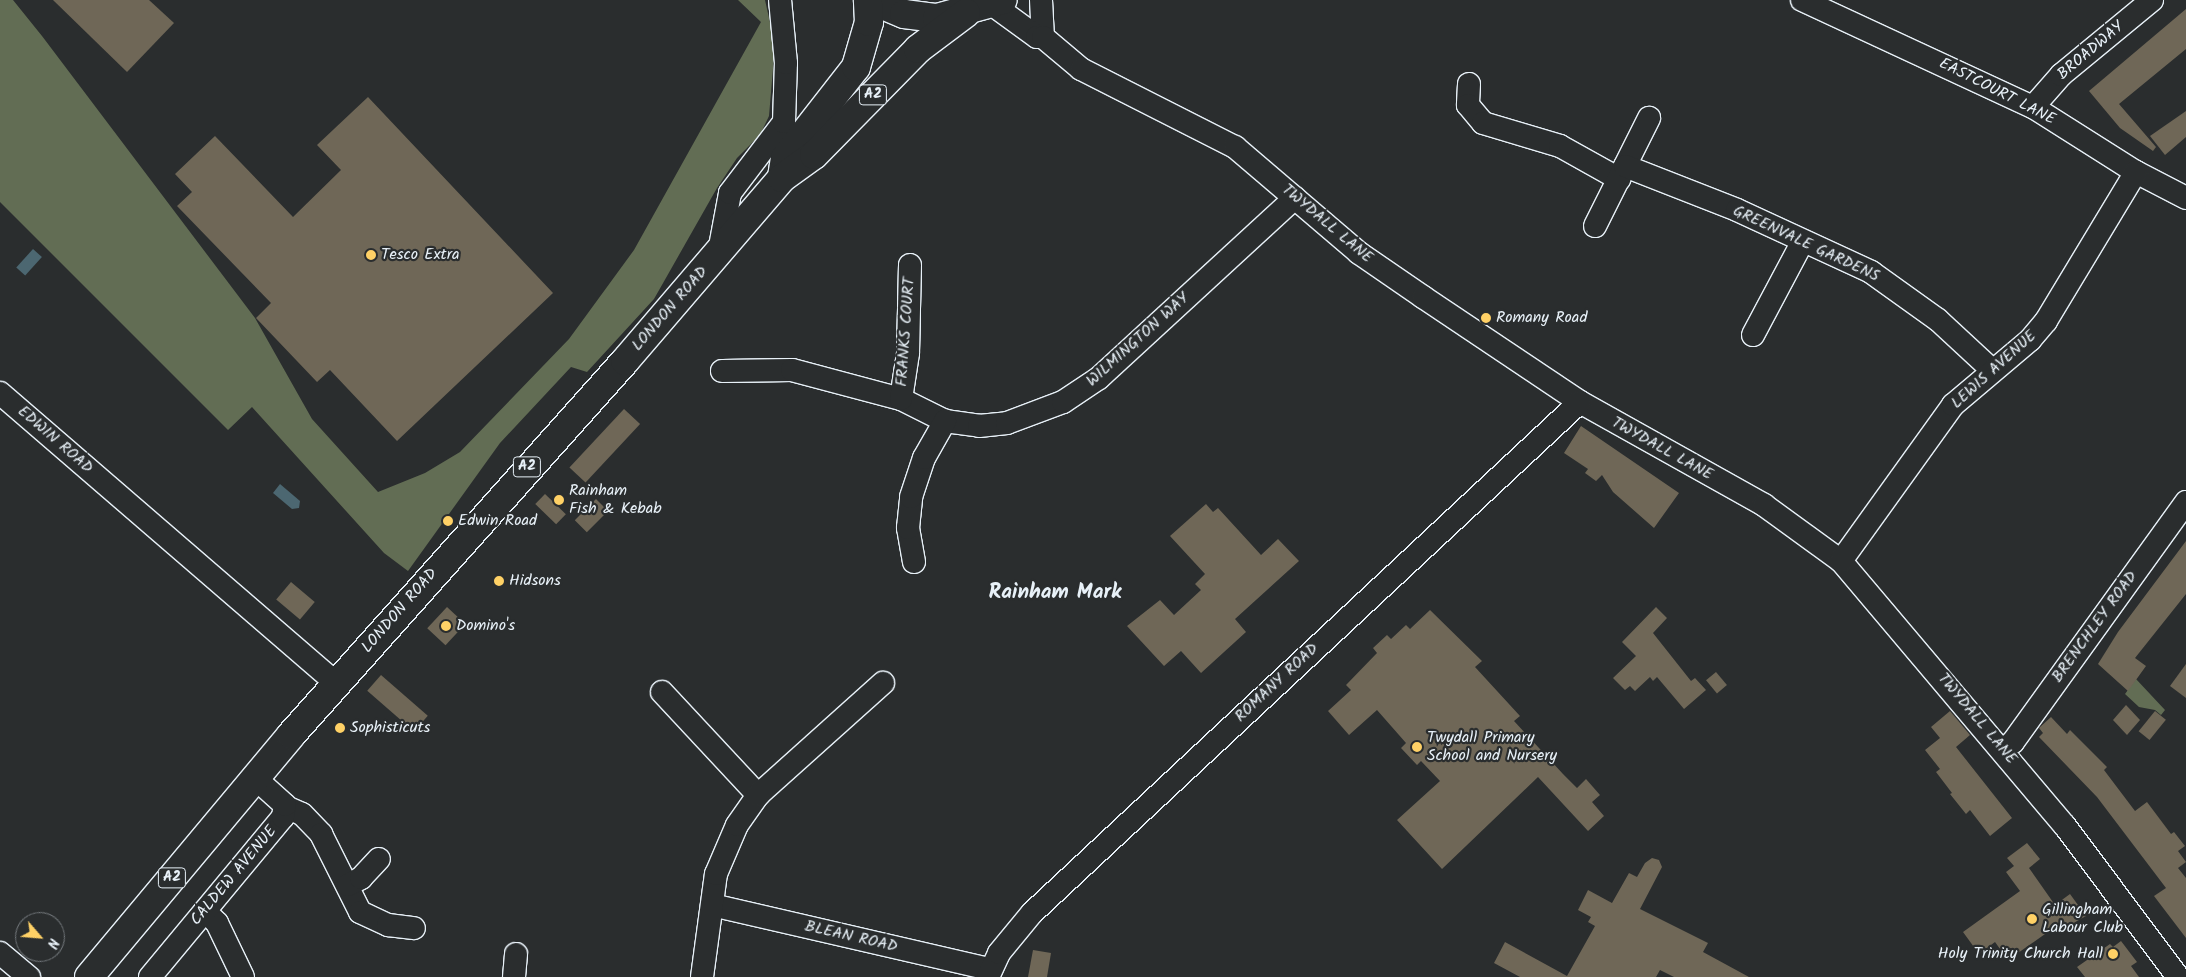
<!DOCTYPE html>
<style>
body{margin:0}
#map{position:relative;width:2186px;height:977px;overflow:hidden;background:#2a2d2e;font-family:Kalam,sans-serif}
div>[style]{position:absolute}
[style*='--x']{left:calc(var(--x)*1px);top:calc(var(--y)*1px);width:calc(var(--w)*1px);rotate:calc(var(--a)*1deg)}
.green>*{inset:0;background:#626d54}
.water>*{inset:0;background:#4c6771;transform-origin:0 0}
.building>*{inset:0;background:#6f6757;transform-origin:0 0}
.roads{filter:drop-shadow(1px 0 #e8f1f8) drop-shadow(-1px 0 #e8f1f8) drop-shadow(0 1px #e8f1f8) drop-shadow(0 -1px #e8f1f8)}
.minor>*{height:22px;margin:-11px;padding:0 11px;transform-origin:11px;border-radius:11px;background:#2a2d2e}
.major>*{height:28px;margin:-14px;padding:0 14px;transform-origin:14px;border-radius:14px;background:#2a2d2e}
.dots>*{width:14px;height:14px;translate:-50% -50%;box-sizing:border-box;border:2px solid #2a2d2e;border-radius:50%}
span{translate:-50% -50%;white-space:nowrap;text-align:center;line-height:1.15;-webkit-text-stroke:4.5px #2a2d2e;paint-order:stroke}
.shield-label span{padding:1px 4px;background:#2a2d2e;border:1px solid;border-radius:4px;-webkit-text-stroke-width:0}
.shield-label{font-size:15px;color:#e8f1f8;font-weight:700}
.street-label{font-size:16px;color:#e8f1f8}
.poi-label{font-size:16px;color:#e8f1f8}
.left{translate:0 -50%;text-align:left}
.right{translate:-100% -50%;text-align:right}
.district-label{font-size:21px;color:#e8f1f8;font-weight:700}
.north{position:absolute;left:15px;top:912px;width:50px;height:50px;box-sizing:border-box;background:#2a2d2e;border:1px solid #767b7f;border-radius:50%;rotate:117deg;font-size:14px;font-weight:700;line-height:20px;text-align:center;color:#e8f1f8}
.north::after{content:'';display:block;margin:auto;width:18px;height:22px;background:#ffd166;clip-path:polygon(50% 0,100% 100%,50% 72%,0 100%)}
</style>
<div id="map">
<div class="green">
<i style="clip-path:polygon(0 0,13px 0,42px 36px,255px 318px,312px 419px,378px 492px,425px 473px,460px 452px,569px 339px,634px 250px,761px 22px,738px 0,765px 0,775px 45px,769px 116px,760px 135px,737px 158px,717px 188px,654px 299px,587px 372px,571px 367px,500px 443px,408px 571px,384px 553px,252px 407px,228px 430px,0 202px)"></i>
<i style="clip-path:polygon(2136px 679px,2165px 710px,2161px 715px,2155px 710px,2139px 707px,2125px 694px)"></i>
</div>
<div class="water">
<i style="left:33px;top:249px;width:12px;height:25px;rotate:42deg"></i>
<i style="clip-path:polygon(280px 484px,300px 501px,299px 508px,292px 509px,273px 493px)"></i>
</div>
<div class="building">
<i style="clip-path:polygon(53px 0,149px 0,174px 23px,127px 72px)"></i>
<i style="clip-path:polygon(2186px 9px,2186px 49px,2119px 104px,2156px 147px,2153px 151px,2120px 128px,2089px 91px)"></i>
<i style="clip-path:polygon(368px 97px,553px 293px,397px 441px,330px 370px,317px 382px,256px 318px,271px 303px,177px 206px,192px 192px,175px 174px,215px 136px,293px 217px,341px 170px,317px 145px)"></i>
<i style="clip-path:polygon(2186px 111px,2186px 137px,2165px 155px,2150px 136px)"></i>
<i style="left:624px;top:409px;width:22px;height:80px;rotate:43deg"></i>
<i style="clip-path:polygon(1581px 426px,1679px 493px,1654px 528px,1613px 492px,1602px 475px,1596px 481px,1585px 473px,1588px 469px,1564px 453px)"></i>
<i style="left:545px;top:494px;width:29px;height:14px;rotate:44deg"></i>
<i style="left:596px;top:499px;width:17px;height:30px;rotate:45deg"></i>
<i style="clip-path:polygon(1206px 504px,1213px 512px,1218px 508px,1261px 555px,1278px 539px,1299px 561px,1235px 619px,1246px 632px,1201px 673px,1181px 651px,1164px 666px,1127px 626px,1160px 600px,1174px 615px,1201px 590px,1195px 584px,1205px 574px,1170px 536px)"></i>
<i style="clip-path:polygon(2186px 541px,2186px 594px,2135px 658px,2146px 666px,2128px 691px,2098px 664px,2118px 632px)"></i>
<i style="left:291px;top:582px;width:31px;height:23px;rotate:40deg"></i>
<i style="left:447px;top:607px;width:25px;height:29px;rotate:43deg"></i>
<i style="clip-path:polygon(1656px 607px,1667px 618px,1653px 633px,1691px 681px,1695px 678px,1706px 690px,1684px 709px,1657px 677px,1653px 681px,1650px 677px,1635px 691px,1630px 686px,1625px 690px,1613px 678px,1636px 656px,1622px 642px)"></i>
<i style="clip-path:polygon(1430px 610px,1482px 661px,1475px 667px,1520px 716px,1514px 721px,1563px 774px,1577px 788px,1586px 779px,1600px 795px,1592px 802px,1604px 816px,1588px 831px,1538px 777px,1442px 869px,1397px 820px,1440px 781px,1421px 761px,1417px 765px,1401px 748px,1406px 743px,1377px 710px,1349px 735px,1328px 711px,1351px 690px,1346px 685px,1377px 653px,1373px 648px,1387px 635px,1391px 639px,1406px 625px,1410px 629px)"></i>
<i style="clip-path:polygon(2186px 664px,2186px 698px,2170px 686px)"></i>
<i style="left:1716px;top:672px;width:17px;height:13px;rotate:50deg"></i>
<i style="left:381px;top:675px;width:62px;height:21px;rotate:41deg"></i>
<i style="clip-path:polygon(2126px 705px,2140px 720px,2127px 735px,2113px 720px)"></i>
<i style="clip-path:polygon(1950px 711px,1970px 735px,1956px 747px,2012px 818px,1990px 836px,1970px 810px,1966px 814px,1950px 794px,1952px 793px,1936px 772px,1940px 769px,1925px 750px,1940px 738px,1931px 727px)"></i>
<i style="left:2155px;top:711px;width:14px;height:26px;rotate:39deg"></i>
<i style="clip-path:polygon(2051px 717px,2067px 734px,2070px 730px,2107px 767px,2104px 770px,2135px 811px,2147px 802px,2171px 834px,2174px 832px,2185px 846px,2178px 851px,2186px 862px,2178px 868px,2186px 878px,2186px 938px,2154px 896px,2166px 888px,2097px 797px,2039px 737px,2043px 733px,2039px 728px)"></i>
<i style="clip-path:polygon(2027px 843px,2040px 859px,2029px 868px,2055px 905px,2070px 894px,2086px 916px,2058px 932px,2055px 927px,2008px 960px,1995px 942px,1979px 954px,1963px 932px,2020px 891px,2006px 872px,2014px 866px,2007px 858px)"></i>
<i style="clip-path:polygon(1652px 858px,1659px 860px,1662px 867px,1640px 909px,1708px 943px,1703px 952px,1749px 977px,1674px 977px,1660px 970px,1656px 977px,1520px 977px,1494px 963px,1505px 942px,1567px 976px,1595px 926px,1588px 922px,1591px 917px,1578px 910px,1588px 890px,1612px 903px,1629px 873px,1637px 877px,1645px 863px)"></i>
<i style="clip-path:polygon(2121px 941px,2137px 962px,2131px 966px,2139px 977px,2085px 977px,2077px 967px,2110px 944px,2113px 947px)"></i>
<i style="clip-path:polygon(1033px 950px,1051px 953px,1047px 977px,1028px 977px)"></i>
</div>
<div class="roads">
<div class="minor">
<i style="--x:1041;--y:0;--w:37;--a:87"></i>
<i style="--x:1802;--y:0;--w:255;--a:24.9"></i>
<i style="--x:2033;--y:107;--w:122;--a:32.3"></i>
<i style="--x:2136;--y:172;--w:56;--a:27.5"></i>
<i style="--x:993;--y:5;--w:54;--a:36"></i>
<i style="--x:1037;--y:37;--w:6;--a:0"></i>
<i style="--x:1043;--y:37;--w:50;--a:40.1"></i>
<i style="--x:1081;--y:69;--w:173;--a:26.9"></i>
<i style="--x:1235;--y:147;--w:163;--a:40.5"></i>
<i style="--x:1359;--y:253;--w:78;--a:34.5"></i>
<i style="--x:1423;--y:297;--w:189;--a:33.8"></i>
<i style="--x:1580;--y:402;--w:211;--a:29.2"></i>
<i style="--x:1764;--y:505;--w:95;--a:36"></i>
<i style="--x:1841;--y:561;--w:347;--a:49.8"></i>
<i style="--x:2065;--y:826;--w:189;--a:53.2"></i>
<i style="--x:1469;--y:84;--w:21;--a:93"></i>
<i style="--x:1468;--y:105;--w:23;--a:50"></i>
<i style="--x:1483;--y:123;--w:80;--a:16.6"></i>
<i style="--x:1560;--y:146;--w:68;--a:29.2"></i>
<i style="--x:2033;--y:107;--w:43;--a:-48.8"></i>
<i style="--x:2061;--y:75;--w:118;--a:-39.5"></i>
<i style="--x:1625;--y:166;--w:54;--a:-63.4"></i>
<i style="--x:1595;--y:226;--w:67;--a:-63.4"></i>
<i style="--x:1625;--y:166;--w:120;--a:21.4"></i>
<i style="--x:1737;--y:210;--w:148;--a:24.8"></i>
<i style="--x:1871;--y:272;--w:82;--a:35.6"></i>
<i style="--x:1938;--y:320;--w:74;--a:42.8"></i>
<i style="--x:719;--y:252;--w:60;--a:-79.4"></i>
<i style="--x:730;--y:193;--w:89;--a:-52.7"></i>
<i style="--x:784;--y:122;--w:59;--a:-88.1"></i>
<i style="--x:786;--y:63;--w:63;--a:-95.4"></i>
<i style="--x:1753;--y:335;--w:106;--a:-62"></i>
<i style="--x:722;--y:371;--w:70;--a:-0.8"></i>
<i style="--x:792;--y:370;--w:113;--a:14.9"></i>
<i style="--x:901;--y:399;--w:49;--a:26.6"></i>
<i style="--x:945;--y:421;--w:34;--a:8"></i>
<i style="--x:979;--y:426;--w:28;--a:-6"></i>
<i style="--x:1007;--y:423;--w:60;--a:-20.6"></i>
<i style="--x:1063;--y:402;--w:43;--a:-33.7"></i>
<i style="--x:1099;--y:378;--w:266;--a:-42.6"></i>
<i style="--x:0;--y:393;--w:445;--a:40.8"></i>
<i style="--x:901;--y:399;--w:47;--a:-81.3"></i>
<i style="--x:908;--y:353;--w:88;--a:-88.7"></i>
<i style="--x:1841;--y:561;--w:192;--a:-54.3"></i>
<i style="--x:1953;--y:405;--w:101;--a:-40.2"></i>
<i style="--x:2030;--y:340;--w:25;--a:-50"></i>
<i style="--x:2046;--y:321;--w:174;--a:-58.9"></i>
<i style="--x:914;--y:562;--w:35;--a:-100"></i>
<i style="--x:908;--y:528;--w:31;--a:-84"></i>
<i style="--x:911;--y:497;--w:41;--a:-71.6"></i>
<i style="--x:924;--y:458;--w:43;--a:-60.4"></i>
<i style="--x:662;--y:692;--w:141;--a:47"></i>
<i style="--x:2003;--y:750;--w:13;--a:-39"></i>
<i style="--x:2013;--y:742;--w:296;--a:-54.2"></i>
<i style="--x:286;--y:807;--w:17;--a:24"></i>
<i style="--x:302;--y:814;--w:28;--a:46"></i>
<i style="--x:321;--y:834;--w:87;--a:63.4"></i>
<i style="--x:360;--y:912;--w:31;--a:25"></i>
<i style="--x:388;--y:925;--w:26;--a:7"></i>
<i style="--x:348;--y:885;--w:15;--a:-28"></i>
<i style="--x:361;--y:878;--w:26;--a:-47"></i>
<i style="--x:712;--y:905;--w:285;--a:13"></i>
<i style="--x:205;--y:911;--w:17;--a:45"></i>
<i style="--x:217;--y:923;--w:60;--a:64.3"></i>
<i style="--x:0;--y:953;--w:38;--a:40"></i>
<i style="--x:150;--y:977;--w:208;--a:-50.3"></i>
<i style="--x:283;--y:817;--w:12;--a:-81"></i>
<i style="--x:285;--y:805;--w:40;--a:-138"></i>
<i style="--x:514;--y:977;--w:23;--a:-85"></i>
<i style="--x:702;--y:977;--w:104;--a:-82.3"></i>
<i style="--x:716;--y:874;--w:53;--a:-66.8"></i>
<i style="--x:737;--y:825;--w:37;--a:-55"></i>
<i style="--x:758;--y:795;--w:168;--a:-41.9"></i>
<i style="--x:988;--y:977;--w:26;--a:-65"></i>
<i style="--x:999;--y:953;--w:52;--a:-50.5"></i>
<i style="--x:1032;--y:913;--w:749;--a:-43"></i>
</div>
<div class="major">
<i style="--x:871;--y:0;--w:36;--a:23"></i>
<i style="--x:904;--y:14;--w:33;--a:7"></i>
<i style="--x:937;--y:18;--w:68;--a:-15.3"></i>
<i style="--x:782;--y:177;--w:19;--a:-81"></i>
<i style="--x:785;--y:158;--w:115;--a:-52"></i>
<i style="--x:856;--y:67;--w:47;--a:-73.9"></i>
<i style="--x:869;--y:22;--w:22;--a:-93"></i>
<i style="--x:89;--y:977;--w:315;--a:-50.1"></i>
<i style="--x:291;--y:735;--w:501;--a:-48.23"></i>
<i style="--x:625;--y:361;--w:241;--a:-49.4"></i>
<i style="--x:782;--y:178;--w:39;--a:-36"></i>
<i style="--x:814;--y:155;--w:148;--a:-45.5"></i>
<i style="--x:918;--y:49;--w:60;--a:-36.9"></i>
</div>
</div>
<div class="dots">
<i style="left:371px;top:255px;background:#ffd166"></i>
<i style="left:1486px;top:318px;background:#ffd166"></i>
<i style="left:559px;top:500px;background:#ffd166"></i>
<i style="left:448px;top:521px;background:#ffd166"></i>
<i style="left:499px;top:581px;background:#ffd166"></i>
<i style="left:446px;top:626px;background:#ffd166"></i>
<i style="left:340px;top:728px;background:#ffd166"></i>
<i style="left:1417px;top:747px;background:#ffd166"></i>
<i style="left:2032px;top:919px;background:#ffd166"></i>
<i style="left:2113px;top:954px;background:#ffd166"></i>
</div>
<div class="shield-label">
<span style="left:873px;top:95px">A2</span>
<span style="left:527px;top:467px">A2</span>
<span style="left:172px;top:878px">A2</span>
</div>
<div class="street-label">
<span style="left:2091px;top:51px;rotate:-40deg">BROADWAY</span>
<span style="left:1997px;top:92px;rotate:27deg">EASTCOURT LANE</span>
<span style="left:1327px;top:224px;rotate:40deg">TWYDALL LANE</span>
<span style="left:1806px;top:244px;rotate:25deg">GREENVALE GARDENS</span>
<span style="left:670px;top:309px;rotate:-49deg">LONDON ROAD</span>
<span style="left:906px;top:332px;rotate:-86deg">FRANKS COURT</span>
<span style="left:1138px;top:340px;rotate:-42deg">WILMINGTON WAY</span>
<span style="left:1994px;top:370px;rotate:-42deg">LEWIS AVENUE</span>
<span style="left:55px;top:440px;rotate:41deg">EDWIN ROAD</span>
<span style="left:1662px;top:449px;rotate:29deg">TWYDALL LANE</span>
<span style="left:400px;top:611px;rotate:-49deg">LONDON ROAD</span>
<span style="left:2095px;top:627px;rotate:-54deg">BRENCHLEY ROAD</span>
<span style="left:1277px;top:683px;rotate:-43deg">ROMANY ROAD</span>
<span style="left:1977px;top:719px;rotate:50deg">TWYDALL LANE</span>
<span style="left:234px;top:876px;rotate:-50deg">CALDEW AVENUE</span>
<span style="left:851px;top:937px;rotate:13deg">BLEAN ROAD</span>
</div>
<div class="poi-label">
<span class="left" style="left:381px;top:255px">Tesco Extra</span>
<span class="left" style="left:1496px;top:318px">Romany Road</span>
<span class="left" style="left:569px;top:500px">Rainham<br>Fish &amp; Kebab</span>
<span class="left" style="left:458px;top:521px">Edwin Road</span>
<span class="left" style="left:509px;top:581px">Hidsons</span>
<span class="left" style="left:456px;top:626px">Domino's</span>
<span class="left" style="left:350px;top:728px">Sophisticuts</span>
<span class="left" style="left:1427px;top:747px">Twydall Primary<br>School and Nursery</span>
<span class="left" style="left:2042px;top:919px">Gillingham<br>Labour Club</span>
<span class="right" style="left:2103px;top:954px">Holy Trinity Church Hall</span>
</div>
<div class="district-label">
<span style="left:1055px;top:593px">Rainham Mark</span>
</div>
<div class="north">N</div>
</div>
